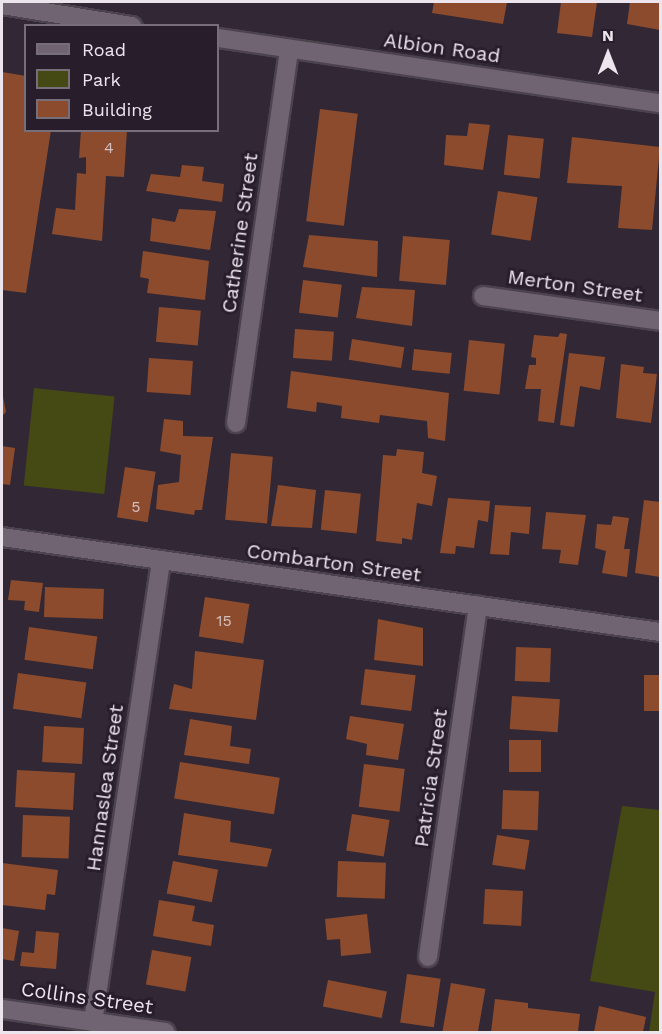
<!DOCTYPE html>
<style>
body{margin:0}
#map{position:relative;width:662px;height:1034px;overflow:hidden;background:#322835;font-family:"Work Sans",sans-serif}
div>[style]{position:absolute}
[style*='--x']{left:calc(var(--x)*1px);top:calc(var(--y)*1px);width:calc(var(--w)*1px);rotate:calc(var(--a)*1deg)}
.green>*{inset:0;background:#454914;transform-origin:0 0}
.building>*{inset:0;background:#8c4b2d;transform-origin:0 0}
.roads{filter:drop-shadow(2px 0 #4c434e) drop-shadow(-2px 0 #4c434e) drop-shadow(0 2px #4c434e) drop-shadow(0 -2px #4c434e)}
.minor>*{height:18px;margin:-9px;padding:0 9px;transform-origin:9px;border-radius:9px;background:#706473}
.tertiary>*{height:18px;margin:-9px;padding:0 9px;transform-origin:9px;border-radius:9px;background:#706473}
span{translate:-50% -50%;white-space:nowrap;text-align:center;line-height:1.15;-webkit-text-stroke:6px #281e2b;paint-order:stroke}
.number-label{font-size:16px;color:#d4bebe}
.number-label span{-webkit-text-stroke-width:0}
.street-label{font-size:20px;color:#ece5ee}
.frame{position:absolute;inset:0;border:3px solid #ece5ee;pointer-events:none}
.legend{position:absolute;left:24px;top:24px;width:195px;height:108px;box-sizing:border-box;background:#281e2b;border:2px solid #766e79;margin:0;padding:8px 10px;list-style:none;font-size:18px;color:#ece5ee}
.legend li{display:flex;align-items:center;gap:12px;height:30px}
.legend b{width:30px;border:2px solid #766e79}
.north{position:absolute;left:578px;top:24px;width:60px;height:60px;-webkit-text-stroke:4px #281e2b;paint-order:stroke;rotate:0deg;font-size:16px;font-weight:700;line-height:24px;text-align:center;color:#ece5ee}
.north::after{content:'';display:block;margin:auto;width:21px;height:27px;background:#ece5ee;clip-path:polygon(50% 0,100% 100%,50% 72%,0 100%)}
</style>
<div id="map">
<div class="green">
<i style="left:34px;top:388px;width:81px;height:98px;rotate:6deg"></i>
<i style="clip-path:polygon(622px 806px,660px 810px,660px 806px,660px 1032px,649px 1032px,655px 992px,590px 981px)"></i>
</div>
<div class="building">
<i style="clip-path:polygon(434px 2px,507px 2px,503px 24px,432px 13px)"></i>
<i style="clip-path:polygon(561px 2px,597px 2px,592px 37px,557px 33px)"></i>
<i style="clip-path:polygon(630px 2px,660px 2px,660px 30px,627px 24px)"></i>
<i style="clip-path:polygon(2px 72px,26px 76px,26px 130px,51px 130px,26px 293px,2px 290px)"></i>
<i style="left:320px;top:109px;width:38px;height:113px;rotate:7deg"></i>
<i style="clip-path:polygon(469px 123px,490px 125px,483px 170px,444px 165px,446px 135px,467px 136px)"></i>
<i style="clip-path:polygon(81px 130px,127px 130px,124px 177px,106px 176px,102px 241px,52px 234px,56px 208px,75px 210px,77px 173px,86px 174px,86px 157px,79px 158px)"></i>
<i style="left:508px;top:135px;width:36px;height:40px;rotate:6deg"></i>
<i style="clip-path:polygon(572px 137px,660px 147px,652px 230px,618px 228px,622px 186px,567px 183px)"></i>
<i style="clip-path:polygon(182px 165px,204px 167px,202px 181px,224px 184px,222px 202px,146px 191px,151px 174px,180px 177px)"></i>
<i style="left:498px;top:191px;width:40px;height:44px;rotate:9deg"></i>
<i style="clip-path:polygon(179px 209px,216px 211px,210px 250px,150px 241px,152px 218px,175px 222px)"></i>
<i style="clip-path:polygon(309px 235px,378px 241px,377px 277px,303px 267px)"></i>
<i style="left:403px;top:236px;width:47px;height:45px;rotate:5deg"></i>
<i style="clip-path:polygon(143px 251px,209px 261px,205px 300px,147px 293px,149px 279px,140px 277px)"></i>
<i style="left:303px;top:280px;width:39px;height:33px;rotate:7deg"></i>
<i style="clip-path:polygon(362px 287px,415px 290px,412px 326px,356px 318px)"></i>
<i style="left:159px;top:307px;width:42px;height:35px;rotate:5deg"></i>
<i style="left:295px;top:329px;width:39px;height:29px;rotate:4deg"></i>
<i style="clip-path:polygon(560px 333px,567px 334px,554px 423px,538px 421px,541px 389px,525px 389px,529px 365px,536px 365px,536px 358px,531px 357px,534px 335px,558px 337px)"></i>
<i style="left:352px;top:339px;width:53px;height:21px;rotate:9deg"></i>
<i style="left:469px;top:340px;width:36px;height:51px;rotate:6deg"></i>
<i style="left:414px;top:349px;width:38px;height:21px;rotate:6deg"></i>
<i style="clip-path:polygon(569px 353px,605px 357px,600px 390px,580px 386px,574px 427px,560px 425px)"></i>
<i style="left:149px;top:358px;width:44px;height:34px;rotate:4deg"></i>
<i style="clip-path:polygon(621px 364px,644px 367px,643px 373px,657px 374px,651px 423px,616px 418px)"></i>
<i style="clip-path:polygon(291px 371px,449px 393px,445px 441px,428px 438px,427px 421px,380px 415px,379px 423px,341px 418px,342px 406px,317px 402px,316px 412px,287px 408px)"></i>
<i style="clip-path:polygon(2px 391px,6px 412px,2px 416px)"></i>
<i style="clip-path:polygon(164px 419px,183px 421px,183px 436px,213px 437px,202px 510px,195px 510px,194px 515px,156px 509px,158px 485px,179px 482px,181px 455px,160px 451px)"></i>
<i style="clip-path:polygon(2px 446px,15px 448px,10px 485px,2px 484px)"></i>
<i style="clip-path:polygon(397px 449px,424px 452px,422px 473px,437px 476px,432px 506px,417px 503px,412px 540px,402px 538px,402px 544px,376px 541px,383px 455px,396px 456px)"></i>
<i style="left:231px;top:453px;width:42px;height:67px;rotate:5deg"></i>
<i style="left:125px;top:467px;width:31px;height:51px;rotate:9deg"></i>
<i style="clip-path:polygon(278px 485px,316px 490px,312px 528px,271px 526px)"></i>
<i style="left:325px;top:490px;width:36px;height:40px;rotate:6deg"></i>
<i style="clip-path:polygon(448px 498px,490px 501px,488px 522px,478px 520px,474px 548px,456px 546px,455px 554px,440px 553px)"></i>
<i style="clip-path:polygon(644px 500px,660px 502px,660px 577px,635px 573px)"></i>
<i style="clip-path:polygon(495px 505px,531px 507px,529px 534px,511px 532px,509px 555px,490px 554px)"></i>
<i style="clip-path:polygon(546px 512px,586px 515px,578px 565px,559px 563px,561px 550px,542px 549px)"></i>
<i style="clip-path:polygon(613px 516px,629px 518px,624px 549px,630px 549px,627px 577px,602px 573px,606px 551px,595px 548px,597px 524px,611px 525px)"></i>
<i style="clip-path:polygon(11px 580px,43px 583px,39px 612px,24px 610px,25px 601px,8px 600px)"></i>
<i style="left:45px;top:587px;width:59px;height:30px;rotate:2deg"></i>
<i style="left:205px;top:597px;width:45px;height:40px;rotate:9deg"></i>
<i style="clip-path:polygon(378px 619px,423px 628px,423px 666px,374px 660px)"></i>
<i style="left:29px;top:627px;width:69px;height:33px;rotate:8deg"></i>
<i style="left:516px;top:647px;width:35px;height:34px;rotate:2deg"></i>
<i style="clip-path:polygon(195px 651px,264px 660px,256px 720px,169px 709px,174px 684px,192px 689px)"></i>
<i style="left:365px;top:669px;width:51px;height:36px;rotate:7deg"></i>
<i style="left:18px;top:673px;width:69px;height:36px;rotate:8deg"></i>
<i style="left:644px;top:675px;width:16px;height:36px"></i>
<i style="left:512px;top:696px;width:48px;height:33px;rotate:4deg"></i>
<i style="clip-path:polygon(350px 716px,404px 724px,398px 760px,366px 755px,367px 744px,346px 739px)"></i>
<i style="clip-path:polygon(190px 719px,232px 726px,230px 746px,251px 749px,249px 764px,184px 755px)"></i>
<i style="left:44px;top:726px;width:40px;height:36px;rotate:3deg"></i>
<i style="left:509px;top:740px;width:32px;height:32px"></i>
<i style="left:180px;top:762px;width:101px;height:37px;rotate:9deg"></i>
<i style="left:364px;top:764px;width:41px;height:43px;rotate:7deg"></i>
<i style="left:17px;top:770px;width:58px;height:37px;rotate:3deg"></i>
<i style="left:503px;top:790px;width:36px;height:39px;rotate:2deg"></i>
<i style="clip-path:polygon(184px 813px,231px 821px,230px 842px,272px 849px,267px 867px,178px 855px)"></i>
<i style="left:352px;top:814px;width:38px;height:37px;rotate:9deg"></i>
<i style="left:23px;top:815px;width:47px;height:42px;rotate:2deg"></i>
<i style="left:497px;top:835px;width:33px;height:30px;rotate:9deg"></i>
<i style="left:173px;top:861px;width:46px;height:33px;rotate:11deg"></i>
<i style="left:338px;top:861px;width:48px;height:36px;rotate:2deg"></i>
<i style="clip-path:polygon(2px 863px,58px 870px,55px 895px,47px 894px,45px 910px,2px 905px)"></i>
<i style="left:485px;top:889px;width:38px;height:35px;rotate:3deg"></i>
<i style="clip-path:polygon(159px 900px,195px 906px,192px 921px,214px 925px,211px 946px,153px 936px)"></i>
<i style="clip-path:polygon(367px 914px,371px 953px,341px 956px,340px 939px,327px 940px,325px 919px)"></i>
<i style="clip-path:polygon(2px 928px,19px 931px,14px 961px,2px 959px)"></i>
<i style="clip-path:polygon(36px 931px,59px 933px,56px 969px,20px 966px,22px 952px,34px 953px)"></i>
<i style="left:152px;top:950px;width:40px;height:35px;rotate:10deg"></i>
<i style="left:407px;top:974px;width:34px;height:49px;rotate:8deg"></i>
<i style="left:328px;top:980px;width:60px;height:27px;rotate:11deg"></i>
<i style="left:451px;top:983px;width:35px;height:50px;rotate:10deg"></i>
<i style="clip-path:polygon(495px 999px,528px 1003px,528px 1008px,580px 1014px,578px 1032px,491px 1032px)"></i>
<i style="clip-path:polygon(599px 1006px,646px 1017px,643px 1032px,594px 1032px)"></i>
</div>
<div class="roads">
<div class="minor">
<i style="--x:483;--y:296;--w:179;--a:8"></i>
<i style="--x:236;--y:423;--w:378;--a:-81.9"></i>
<i style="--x:2;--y:537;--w:665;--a:8.22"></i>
<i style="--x:428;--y:957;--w:355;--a:-81.9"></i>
<i style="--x:2;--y:1009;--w:165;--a:8"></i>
<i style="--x:93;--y:1022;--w:467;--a:-81.6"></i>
</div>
<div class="tertiary">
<i style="--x:2;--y:5;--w:132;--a:9.2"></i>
<i style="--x:218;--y:38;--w:447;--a:8.4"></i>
</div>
</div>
<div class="number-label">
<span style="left:109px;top:148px">4</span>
<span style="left:136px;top:507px">5</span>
<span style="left:224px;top:621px">15</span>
</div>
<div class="street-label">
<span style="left:442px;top:48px;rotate:8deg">Albion Road</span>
<span style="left:240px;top:233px;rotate:-82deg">Catherine Street</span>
<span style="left:575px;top:286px;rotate:8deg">Merton Street</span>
<span style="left:334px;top:563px;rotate:8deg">Combarton Street</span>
<span style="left:431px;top:778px;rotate:-82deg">Patricia Street</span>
<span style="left:105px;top:788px;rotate:-82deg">Hannaslea Street</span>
<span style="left:87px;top:998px;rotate:8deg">Collins Street</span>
</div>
<div class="frame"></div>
<ul class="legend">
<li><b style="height:8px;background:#706473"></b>Road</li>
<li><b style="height:16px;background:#454914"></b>Park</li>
<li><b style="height:16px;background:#8c4b2d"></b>Building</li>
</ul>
<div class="north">N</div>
</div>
